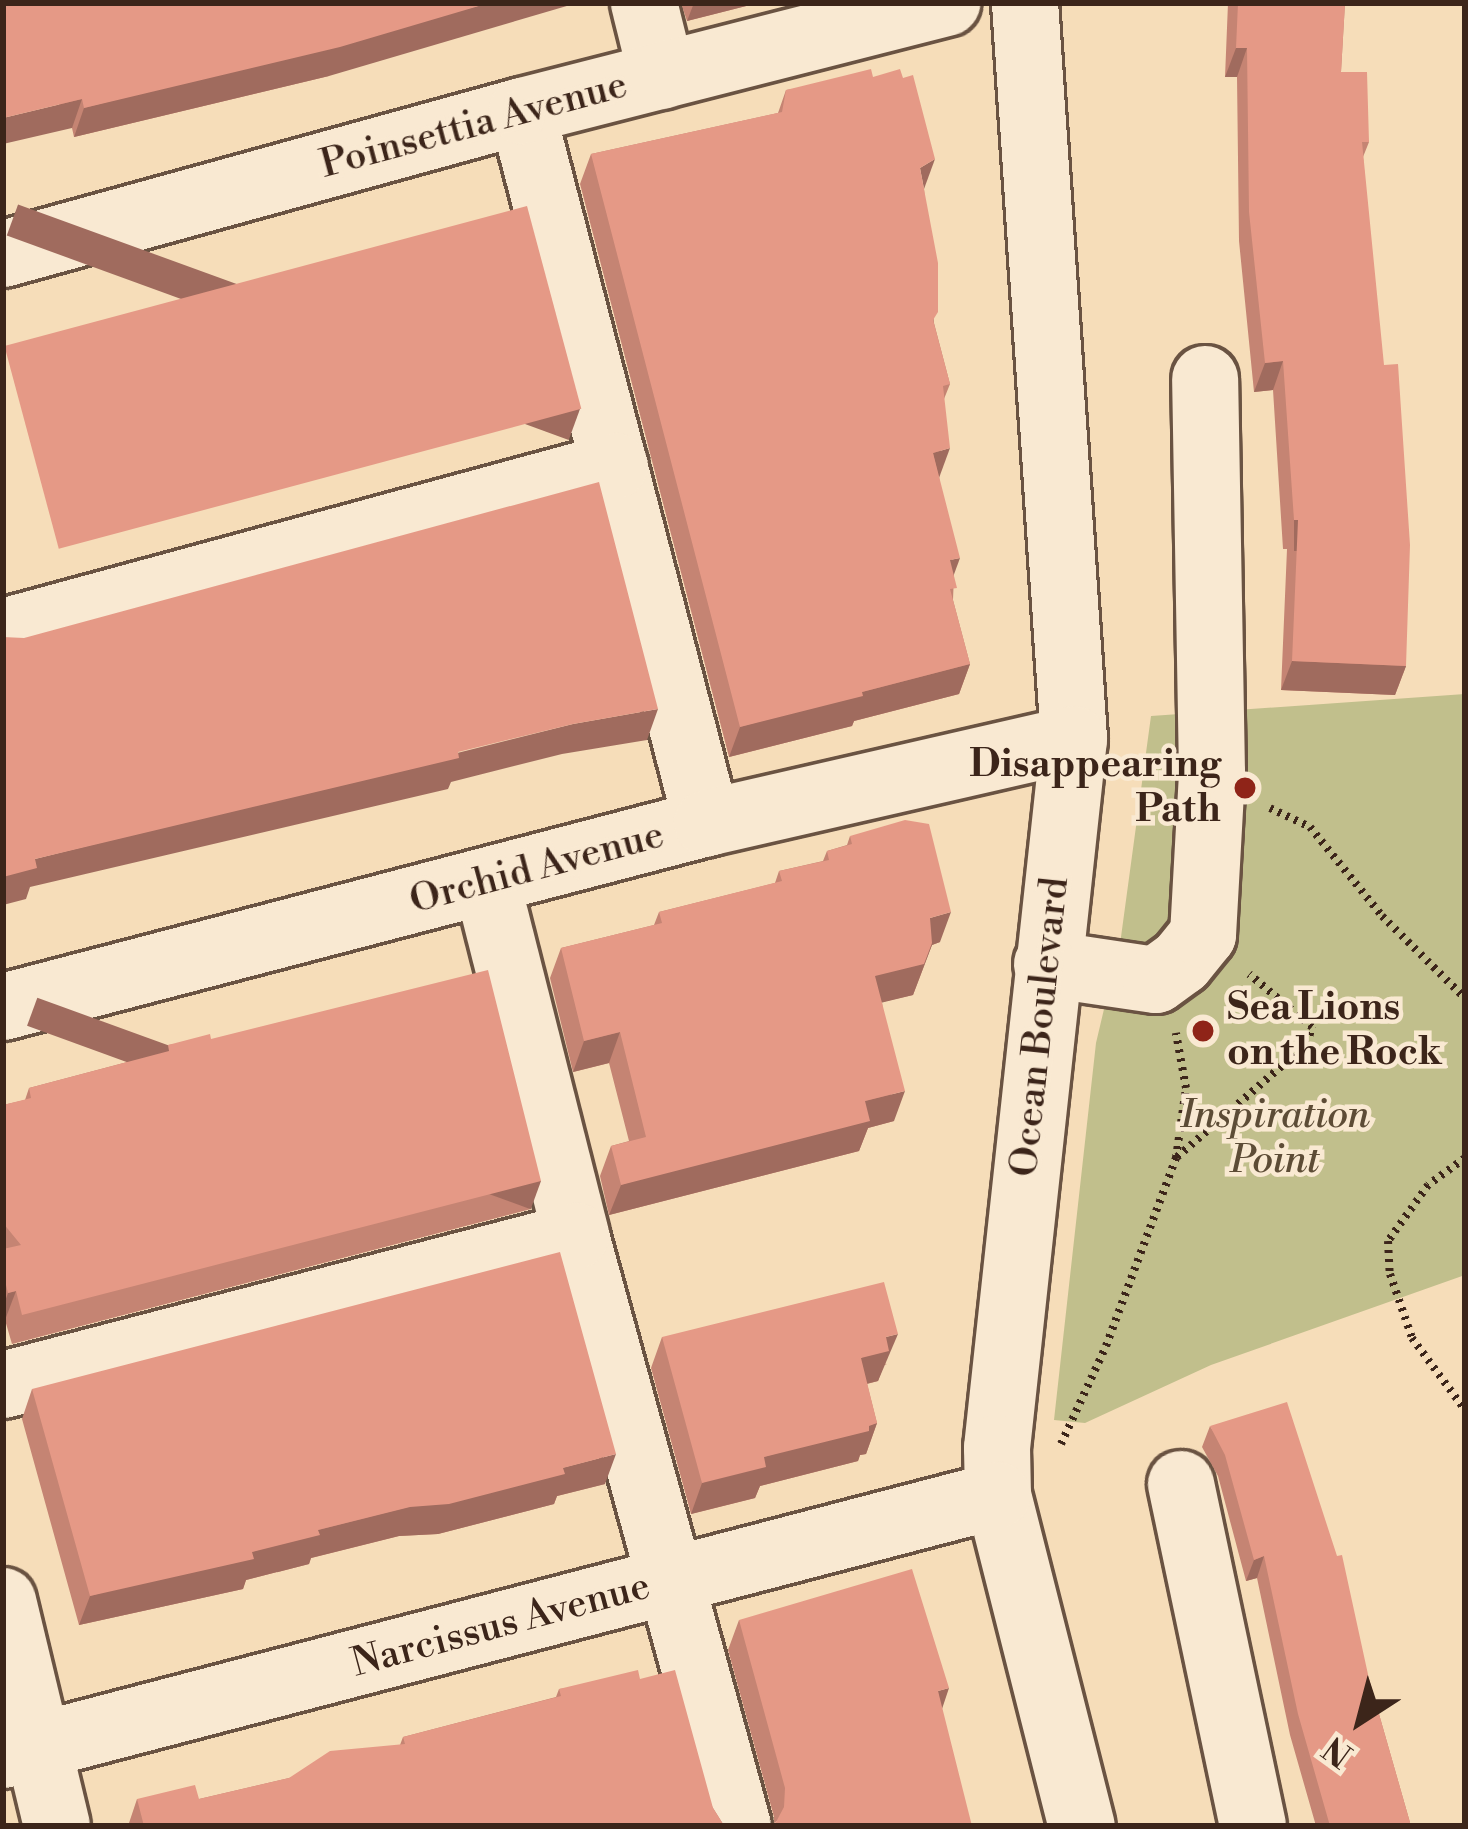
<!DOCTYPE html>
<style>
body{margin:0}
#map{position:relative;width:1468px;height:1829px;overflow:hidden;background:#f6ddb9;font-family:"Libre Bodoni",serif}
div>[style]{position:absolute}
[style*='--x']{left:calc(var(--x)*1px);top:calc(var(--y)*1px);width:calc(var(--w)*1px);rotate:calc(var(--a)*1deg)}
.green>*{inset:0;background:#c1bf8c}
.path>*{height:8px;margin-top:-4px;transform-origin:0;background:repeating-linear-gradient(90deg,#3c251a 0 3px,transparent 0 9px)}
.roads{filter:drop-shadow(3px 0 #6a5342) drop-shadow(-3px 0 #6a5342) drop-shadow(0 3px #6a5342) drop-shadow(0 -3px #6a5342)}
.minor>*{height:66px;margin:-33px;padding:0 33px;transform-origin:33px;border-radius:33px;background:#f9e9d2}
.wall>*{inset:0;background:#c58473}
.shaded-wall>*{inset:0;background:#a06b5e;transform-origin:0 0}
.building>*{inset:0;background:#e59986;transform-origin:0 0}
.dots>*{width:33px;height:33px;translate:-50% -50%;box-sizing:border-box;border:6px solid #f9e9d2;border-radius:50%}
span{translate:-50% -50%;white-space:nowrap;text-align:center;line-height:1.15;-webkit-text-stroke:9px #f9e9d2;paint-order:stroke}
.street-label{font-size:39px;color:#3c251a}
.poi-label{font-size:39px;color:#3c251a;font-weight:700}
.right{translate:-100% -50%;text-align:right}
.left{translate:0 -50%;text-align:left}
.park-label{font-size:39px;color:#5d4c36;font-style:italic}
.frame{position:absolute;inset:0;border:6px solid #3c251a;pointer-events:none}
.north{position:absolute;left:1300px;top:1661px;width:120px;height:120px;-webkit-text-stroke:9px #f9e9d2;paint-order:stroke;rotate:216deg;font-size:33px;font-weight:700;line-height:48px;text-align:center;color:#3c251a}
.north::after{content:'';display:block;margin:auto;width:42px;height:54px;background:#3c251a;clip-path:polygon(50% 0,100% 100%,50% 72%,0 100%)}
</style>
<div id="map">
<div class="green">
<i style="clip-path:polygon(1465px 694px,1465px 1275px,1211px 1365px,1085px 1423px,1054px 1420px,1096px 1043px,1121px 937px,1151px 716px)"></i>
</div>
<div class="path">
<i style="--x:1270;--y:808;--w:44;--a:25.4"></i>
<i style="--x:1310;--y:827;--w:114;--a:51"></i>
<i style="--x:1382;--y:916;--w:117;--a:44.7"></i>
<i style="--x:1177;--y:1157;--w:172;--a:-41"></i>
<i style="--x:1307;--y:1044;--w:18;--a:-74"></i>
<i style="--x:1312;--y:1027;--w:82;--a:-139.9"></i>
<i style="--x:1465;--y:1158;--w:46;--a:143.9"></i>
<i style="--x:1428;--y:1185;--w:69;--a:125.5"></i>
<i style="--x:1388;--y:1241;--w:33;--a:87"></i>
<i style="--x:1390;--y:1274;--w:68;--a:71"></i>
<i style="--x:1412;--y:1338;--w:89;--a:53.6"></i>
<i style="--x:1061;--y:1444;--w:108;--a:-65.3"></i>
<i style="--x:1106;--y:1346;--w:201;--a:-69.6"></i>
<i style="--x:1176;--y:1158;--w:71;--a:-81.9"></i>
<i style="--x:1186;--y:1088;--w:56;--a:-100.3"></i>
</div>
<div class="roads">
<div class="minor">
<i style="--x:644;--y:3;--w:75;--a:76.1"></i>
<i style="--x:1025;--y:3;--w:738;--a:86.19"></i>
<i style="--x:1074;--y:739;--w:713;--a:96.2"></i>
<i style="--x:997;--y:1448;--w:47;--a:88.8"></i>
<i style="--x:998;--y:1495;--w:341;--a:75.8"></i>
<i style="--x:522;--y:111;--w:736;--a:75.43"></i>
<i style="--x:3;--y:254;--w:538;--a:-15.4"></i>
<i style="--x:522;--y:111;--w:439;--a:-14.3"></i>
<i style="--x:3;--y:632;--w:634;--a:-15.18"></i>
<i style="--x:487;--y:883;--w:364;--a:75.8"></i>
<i style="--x:576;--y:1236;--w:612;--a:74.65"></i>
<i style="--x:1047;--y:964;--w:110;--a:8.4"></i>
<i style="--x:1156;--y:980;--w:31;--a:-36"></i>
<i style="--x:1181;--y:962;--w:35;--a:-51"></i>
<i style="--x:1203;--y:935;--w:162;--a:-86.8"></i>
<i style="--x:1212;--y:773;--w:394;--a:-91"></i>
<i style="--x:3;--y:1007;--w:728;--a:-14.65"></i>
<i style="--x:707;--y:823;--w:376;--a:-12.9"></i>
<i style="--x:3;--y:1385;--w:592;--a:-14.58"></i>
<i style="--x:1181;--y:1484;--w:349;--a:78.1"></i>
<i style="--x:3;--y:1601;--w:231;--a:76.5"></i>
<i style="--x:3;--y:1755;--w:1028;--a:-14.64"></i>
</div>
</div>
<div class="wall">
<i style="clip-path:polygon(3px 3px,329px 76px,74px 137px,72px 128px)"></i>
<i style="clip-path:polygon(681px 3px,758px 3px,687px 21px)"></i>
<i style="clip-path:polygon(1228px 3px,1345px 3px,1341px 72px,1369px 142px,1363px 157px,1406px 666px,1395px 695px,1281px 690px,1287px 549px,1283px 549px,1273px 390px,1254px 392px,1239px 241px,1237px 77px,1225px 77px)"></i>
<i style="clip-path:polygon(873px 77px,924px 189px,934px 323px,950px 384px,944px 399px,939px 477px,954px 575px,953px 600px,970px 664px,959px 694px,854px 721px,852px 726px,729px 757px,580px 184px,591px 154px,778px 113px,786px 90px)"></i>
<i style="clip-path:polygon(850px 836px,940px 942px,932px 945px,913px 995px,882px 1002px,894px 1121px,868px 1128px,859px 1151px,609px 1215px,600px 1176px,611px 1146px,629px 1141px,609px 1063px,573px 1072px,550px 978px,561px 948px,654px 925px,659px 912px,775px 883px,779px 871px,823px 861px,827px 851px,847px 845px)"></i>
<i style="clip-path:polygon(211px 1039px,531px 1209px,12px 1344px,5px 1320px,3px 1320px,3px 1105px,25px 1100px,29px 1088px,165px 1052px,168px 1045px)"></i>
<i style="clip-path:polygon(662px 1337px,887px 1364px,884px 1365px,878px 1381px,867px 1384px,877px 1423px,866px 1454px,860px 1455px,858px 1461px,760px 1486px,755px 1498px,691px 1514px,651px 1368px)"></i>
<i style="clip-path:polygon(32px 1389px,605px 1484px,557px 1496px,554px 1504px,438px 1534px,399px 1536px,311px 1558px,309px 1564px,246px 1580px,243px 1589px,79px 1625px,22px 1419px)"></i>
<i style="clip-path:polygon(1210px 1426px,1369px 1679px,1411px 1826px,1316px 1826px,1290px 1735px,1257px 1578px,1246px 1581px,1218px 1476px,1202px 1447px)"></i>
<i style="clip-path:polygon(739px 1620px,942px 1709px,774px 1823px,774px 1817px,728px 1650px)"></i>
<i style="clip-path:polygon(640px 1679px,713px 1808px,723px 1824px,727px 1826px,128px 1826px,137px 1799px,199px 1799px,289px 1778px,400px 1745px,403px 1737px,556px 1697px,559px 1689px)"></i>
</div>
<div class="shaded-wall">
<i style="clip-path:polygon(489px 3px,577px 3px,329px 76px,74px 137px,84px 108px)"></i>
<i style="clip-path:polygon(694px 3px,758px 3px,687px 21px)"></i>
<i style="clip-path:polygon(1236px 48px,1247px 48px,1237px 77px,1225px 77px)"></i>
<i style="clip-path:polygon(82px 99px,72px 128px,3px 144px,3px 118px)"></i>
<i style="clip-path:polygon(935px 159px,924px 189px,920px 168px)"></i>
<i style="clip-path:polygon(1283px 361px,1273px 390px,1254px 392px,1265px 363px)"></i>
<i style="left:580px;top:409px;width:33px;height:598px;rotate:110deg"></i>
<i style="clip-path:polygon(950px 448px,939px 478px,933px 453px)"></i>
<i style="left:1294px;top:520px;width:4px;height:31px"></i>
<i style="clip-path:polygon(960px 558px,949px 588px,950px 560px)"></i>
<i style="clip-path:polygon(1292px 661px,1406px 666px,1395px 695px,1281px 690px)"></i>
<i style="clip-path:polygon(970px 664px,959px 694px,854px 721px,852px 726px,729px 757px,740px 727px,862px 692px)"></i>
<i style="clip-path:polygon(658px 709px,647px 740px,562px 754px,451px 782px,448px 789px,30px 887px,26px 899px,3px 905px,3px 877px,35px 859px,573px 724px)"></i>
<i style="clip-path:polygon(951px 912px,940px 942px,932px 945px,913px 995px,864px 1007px,875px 976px,930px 918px)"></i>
<i style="clip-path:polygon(620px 1032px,609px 1063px,573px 1072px,584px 1041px)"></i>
<i style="clip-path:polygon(905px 1091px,894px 1121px,868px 1128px,859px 1151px,609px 1215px,621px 1185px,865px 1101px)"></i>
<i style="left:541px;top:1181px;width:30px;height:536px;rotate:110deg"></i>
<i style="clip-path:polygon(16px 1291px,5px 1320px,3px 1320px,3px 1307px,8px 1293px)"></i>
<i style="clip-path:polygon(898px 1334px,878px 1381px,849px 1388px,861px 1358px,886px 1337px)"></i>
<i style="clip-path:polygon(877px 1423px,866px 1454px,860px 1455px,858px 1461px,760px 1486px,755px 1498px,691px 1514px,702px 1483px,764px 1457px)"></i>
<i style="clip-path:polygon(616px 1454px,605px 1484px,557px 1496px,554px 1504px,438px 1534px,399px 1536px,311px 1558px,309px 1564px,246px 1580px,243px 1589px,79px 1625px,90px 1596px,252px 1552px,318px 1530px)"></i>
<i style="clip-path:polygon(1264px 1556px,1257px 1578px,1246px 1581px,1254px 1560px)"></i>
<i style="clip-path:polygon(949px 1688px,939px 1718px,938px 1691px)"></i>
</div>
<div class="building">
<i style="clip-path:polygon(3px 3px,489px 3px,340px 47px,84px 108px,82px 99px,3px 118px)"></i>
<i style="clip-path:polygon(1238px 3px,1345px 3px,1341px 72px,1367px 72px,1369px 142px,1362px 142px,1384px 365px,1398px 364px,1410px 545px,1406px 666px,1292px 661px,1298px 520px,1294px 520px,1283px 361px,1265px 363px,1249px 212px,1247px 48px,1236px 48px)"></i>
<i style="clip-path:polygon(871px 69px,873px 77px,900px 69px,903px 78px,913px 75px,935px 159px,920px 168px,938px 263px,938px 312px,933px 320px,950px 384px,943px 386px,950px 448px,933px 453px,960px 558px,950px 560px,957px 588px,950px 589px,970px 664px,862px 692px,863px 696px,740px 727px,591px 154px,782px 112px,786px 90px)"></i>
<i style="left:527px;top:206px;width:210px;height:541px;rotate:75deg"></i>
<i style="clip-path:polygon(599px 482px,658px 709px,573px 724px,458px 752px,459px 758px,35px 859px,37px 868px,3px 877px,3px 637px,24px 638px)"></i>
<i style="clip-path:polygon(905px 820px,929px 824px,951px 912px,930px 918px,932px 943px,924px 964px,875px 976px,905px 1091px,865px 1101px,870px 1121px,621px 1185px,611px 1146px,646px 1137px,620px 1032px,584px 1041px,561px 948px,662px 923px,659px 912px,782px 881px,779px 871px,829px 860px,827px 851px,852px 844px,850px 836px)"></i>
<i style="clip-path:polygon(488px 970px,541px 1181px,22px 1315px,16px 1291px,8px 1293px,3px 1273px,3px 1249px,21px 1245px,3px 1223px,3px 1105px,31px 1098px,29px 1088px,169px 1051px,168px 1045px,210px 1034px,211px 1039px)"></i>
<i style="clip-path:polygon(560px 1252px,616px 1454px,563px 1468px,565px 1474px,449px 1504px,410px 1507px,318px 1530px,320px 1535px,252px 1552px,254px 1559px,90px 1596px,32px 1389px)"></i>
<i style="clip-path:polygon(884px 1282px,898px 1334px,886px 1337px,889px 1351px,861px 1358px,877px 1423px,869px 1426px,869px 1431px,764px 1457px,766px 1467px,702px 1483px,662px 1337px)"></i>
<i style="clip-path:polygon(1287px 1402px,1337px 1556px,1342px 1555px,1369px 1679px,1411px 1826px,1330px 1826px,1298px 1714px,1264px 1556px,1254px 1560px,1225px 1455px,1210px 1426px)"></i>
<i style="clip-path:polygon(912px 1569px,949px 1688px,938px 1691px,972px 1826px,770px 1826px,776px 1822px,784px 1807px,785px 1788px,739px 1620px)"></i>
<i style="clip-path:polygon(638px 1670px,640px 1679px,675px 1670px,713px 1808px,723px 1824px,727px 1826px,144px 1826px,137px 1799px,195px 1785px,199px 1799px,289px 1778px,330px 1751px,405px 1744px,403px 1737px,561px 1696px,559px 1689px)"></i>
</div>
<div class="dots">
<i style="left:1245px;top:788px;background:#8f2418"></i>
<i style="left:1203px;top:1031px;background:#8f2418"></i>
</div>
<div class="street-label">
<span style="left:474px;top:126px;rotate:-15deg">Poinsettia Avenue</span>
<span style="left:537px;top:869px;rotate:-15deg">Orchid Avenue</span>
<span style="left:1041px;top:1027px;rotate:-84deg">Ocean Boulevard</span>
<span style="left:501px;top:1626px;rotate:-15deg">Narcissus Avenue</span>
</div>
<div class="poi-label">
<span class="right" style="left:1221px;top:788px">Disappearing<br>Path</span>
<span class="left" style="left:1227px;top:1031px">Sea Lions<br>on the Rock</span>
</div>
<div class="park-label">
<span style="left:1275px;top:1139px">Inspiration<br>Point</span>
</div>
<div class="frame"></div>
<div class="north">N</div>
</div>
